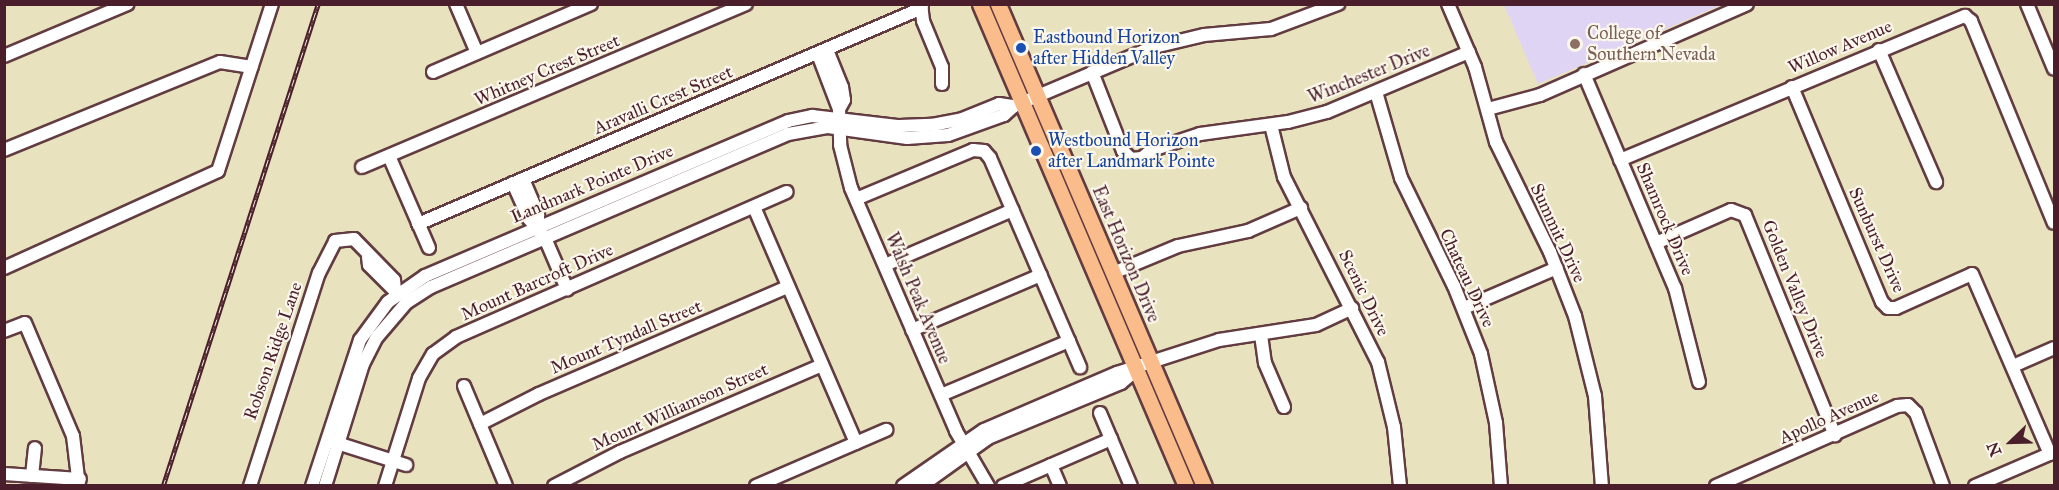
<!DOCTYPE html>
<style>
body{margin:0}
#map{position:relative;width:2059px;height:490px;overflow:hidden;background:#e9e2be;font-family:"IM FELL Great Primer",serif}
div>[style]{position:absolute}
[style*='--x']{left:calc(var(--x)*1px);top:calc(var(--y)*1px);width:calc(var(--w)*1px);rotate:calc(var(--a)*1deg)}
.built>*{inset:0;background:#e0d4f4}
.roads{filter:drop-shadow(2px 0 #623c41) drop-shadow(-2px 0 #623c41) drop-shadow(0 2px #623c41) drop-shadow(0 -2px #623c41)}
.minor>*{height:12px;margin:-6px;padding:0 6px;transform-origin:6px;border-radius:6px;background:#fff}
.major>*{height:15px;margin:-7.5px;padding:0 7.5px;transform-origin:7.5px;border-radius:7.5px;background:#fabc8b}
.rail>*{height:4.5px;margin-top:-2.25px;transform-origin:0;background:repeating-linear-gradient(90deg,#fbf7ec 0 7px,#4a1f2b 0 14px);box-sizing:border-box;border-block:2px solid #4a1f2b}
.dots>*{width:16px;height:16px;translate:-50% -50%;box-sizing:border-box;border:3px solid #fbf7ec;border-radius:50%}
span{translate:-50% -50%;white-space:nowrap;text-align:center;line-height:1.15;-webkit-text-stroke:4.5px #fbf7ec;paint-order:stroke}
.education-label{font-size:18px;color:#785e54}
.left{translate:0 -50%;text-align:left}
.transit-label{font-size:18px;color:#164399}
.street-label{font-size:18px;color:#4a1f2b}
.frame{position:absolute;inset:0;border:6px solid #4a1f2b;pointer-events:none}
.north{position:absolute;left:1981px;top:412px;width:60px;height:60px;-webkit-text-stroke:4px #fbf7ec;paint-order:stroke;rotate:247deg;font-size:16px;font-weight:700;line-height:24px;text-align:center;color:#4a1f2b}
.north::after{content:'';display:block;margin:auto;width:21px;height:27px;background:#4a1f2b;clip-path:polygon(50% 0,100% 100%,50% 72%,0 100%)}
</style>
<div id="map">
<div class="built">
<i style="clip-path:polygon(1504px 5px,1721px 5px,1538px 84px)"></i>
</div>
<div class="roads">
<div class="minor">
<i style="--x:456;--y:4;--w:53;--a:66.8"></i>
<i style="--x:921;--y:4;--w:17;--a:83"></i>
<i style="--x:923;--y:21;--w:50;--a:67.6"></i>
<i style="--x:942;--y:67;--w:17;--a:90"></i>
<i style="--x:1448;--y:4;--w:69;--a:66.8"></i>
<i style="--x:1475;--y:67;--w:78;--a:74.4"></i>
<i style="--x:1496;--y:142;--w:123;--a:63.9"></i>
<i style="--x:1550;--y:252;--w:69;--a:68.7"></i>
<i style="--x:1575;--y:316;--w:82;--a:76"></i>
<i style="--x:1595;--y:396;--w:90;--a:85.6"></i>
<i style="--x:2027;--y:4;--w:70;--a:67.4"></i>
<i style="--x:827;--y:50;--w:40;--a:68"></i>
<i style="--x:842;--y:87;--w:13;--a:81"></i>
<i style="--x:844;--y:100;--w:10;--a:119"></i>
<i style="--x:1879;--y:50;--w:144;--a:66.6"></i>
<i style="--x:818;--y:54;--w:59;--a:69.1"></i>
<i style="--x:839;--y:109;--w:36;--a:88"></i>
<i style="--x:840;--y:145;--w:44;--a:75.7"></i>
<i style="--x:851;--y:188;--w:265;--a:66.6"></i>
<i style="--x:956;--y:431;--w:64;--a:59.8"></i>
<i style="--x:4;--y:56;--w:134;--a:-22.8"></i>
<i style="--x:433;--y:72;--w:172;--a:-23.3"></i>
<i style="--x:1092;--y:72;--w:85;--a:68.6"></i>
<i style="--x:1123;--y:151;--w:11;--a:45"></i>
<i style="--x:1131;--y:159;--w:11;--a:-5"></i>
<i style="--x:1142;--y:158;--w:13;--a:-39"></i>
<i style="--x:1152;--y:150;--w:51;--a:-18.4"></i>
<i style="--x:1200;--y:134;--w:89;--a:-7.8"></i>
<i style="--x:1288;--y:122;--w:40;--a:-14.4"></i>
<i style="--x:1327;--y:112;--w:154;--a:-22.9"></i>
<i style="--x:1584;--y:74;--w:233;--a:67"></i>
<i style="--x:1675;--y:288;--w:97;--a:75.7"></i>
<i style="--x:1792;--y:87;--w:233;--a:67.3"></i>
<i style="--x:1882;--y:302;--w:8;--a:45"></i>
<i style="--x:1888;--y:308;--w:8;--a:0"></i>
<i style="--x:1896;--y:308;--w:83;--a:-24.1"></i>
<i style="--x:1972;--y:274;--w:196;--a:66.6"></i>
<i style="--x:1376;--y:92;--w:90;--a:73.8"></i>
<i style="--x:1401;--y:178;--w:120;--a:63.9"></i>
<i style="--x:1454;--y:286;--w:73;--a:68.3"></i>
<i style="--x:1481;--y:354;--w:71;--a:77.7"></i>
<i style="--x:1496;--y:423;--w:63;--a:85.5"></i>
<i style="--x:1488;--y:109;--w:54;--a:-15.1"></i>
<i style="--x:1540;--y:95;--w:226;--a:-23.7"></i>
<i style="--x:1271;--y:125;--w:54;--a:76"></i>
<i style="--x:1284;--y:177;--w:208;--a:63.1"></i>
<i style="--x:1378;--y:362;--w:67;--a:76.2"></i>
<i style="--x:1394;--y:427;--w:59;--a:84.2"></i>
<i style="--x:4;--y:150;--w:233;--a:-22.2"></i>
<i style="--x:220;--y:62;--w:32;--a:9"></i>
<i style="--x:389;--y:156;--w:100;--a:66.5"></i>
<i style="--x:1620;--y:160;--w:374;--a:-22.7"></i>
<i style="--x:1965;--y:16;--w:8;--a:40"></i>
<i style="--x:1971;--y:21;--w:218;--a:67.7"></i>
<i style="--x:362;--y:167;--w:417;--a:-23"></i>
<i style="--x:523;--y:179;--w:39;--a:67"></i>
<i style="--x:538;--y:215;--w:12;--a:90"></i>
<i style="--x:513;--y:183;--w:39;--a:66"></i>
<i style="--x:529;--y:219;--w:25;--a:50"></i>
<i style="--x:545;--y:238;--w:56;--a:66.7"></i>
<i style="--x:856;--y:199;--w:127;--a:-22.7"></i>
<i style="--x:973;--y:150;--w:11;--a:5"></i>
<i style="--x:984;--y:151;--w:9;--a:49"></i>
<i style="--x:990;--y:158;--w:228;--a:66.7"></i>
<i style="--x:754;--y:207;--w:257;--a:66.6"></i>
<i style="--x:418;--y:224;--w:548;--a:-23.2"></i>
<i style="--x:1656;--y:243;--w:82;--a:-23.7"></i>
<i style="--x:1731;--y:210;--w:15;--a:20"></i>
<i style="--x:1745;--y:215;--w:238;--a:67.8"></i>
<i style="--x:368;--y:257;--w:8;--a:83"></i>
<i style="--x:369;--y:265;--w:40;--a:45"></i>
<i style="--x:885;--y:265;--w:139;--a:-23.3"></i>
<i style="--x:4;--y:268;--w:235;--a:-24.4"></i>
<i style="--x:218;--y:171;--w:176;--a:-72.1"></i>
<i style="--x:1113;--y:273;--w:70;--a:-22.6"></i>
<i style="--x:1178;--y:246;--w:72;--a:-12.1"></i>
<i style="--x:1248;--y:231;--w:58;--a:-23.5"></i>
<i style="--x:1464;--y:308;--w:101;--a:-23.3"></i>
<i style="--x:912;--y:330;--w:140;--a:-23.1"></i>
<i style="--x:4;--y:331;--w:22;--a:-21"></i>
<i style="--x:25;--y:323;--w:123;--a:67"></i>
<i style="--x:73;--y:436;--w:50;--a:83.2"></i>
<i style="--x:1261;--y:335;--w:28;--a:82"></i>
<i style="--x:1265;--y:363;--w:48;--a:66.6"></i>
<i style="--x:2013;--y:366;--w:45;--a:-23.7"></i>
<i style="--x:464;--y:386;--w:108;--a:67.2"></i>
<i style="--x:941;--y:395;--w:139;--a:-22.9"></i>
<i style="--x:1100;--y:413;--w:79;--a:67"></i>
<i style="--x:480;--y:424;--w:66;--a:-27"></i>
<i style="--x:539;--y:394;--w:271;--a:-23.3"></i>
<i style="--x:331;--y:441;--w:79;--a:17.7"></i>
<i style="--x:1051;--y:465;--w:23;--a:67"></i>
<i style="--x:4;--y:474;--w:76;--a:3.8"></i>
<i style="--x:32;--y:476;--w:28;--a:-84"></i>
<i style="--x:250;--y:486;--w:224;--a:-72.1"></i>
<i style="--x:319;--y:273;--w:36;--a:-63"></i>
<i style="--x:335;--y:241;--w:19;--a:-6"></i>
<i style="--x:354;--y:239;--w:57;--a:45.7"></i>
<i style="--x:394;--y:280;--w:9;--a:84"></i>
<i style="--x:312;--y:486;--w:154;--a:-71.8"></i>
<i style="--x:360;--y:340;--w:47;--a:-53.6"></i>
<i style="--x:388;--y:302;--w:45;--a:-35.1"></i>
<i style="--x:425;--y:276;--w:395;--a:-23.1"></i>
<i style="--x:788;--y:121;--w:25;--a:-12"></i>
<i style="--x:812;--y:116;--w:88;--a:6.6"></i>
<i style="--x:899;--y:126;--w:33;--a:-2"></i>
<i style="--x:932;--y:125;--w:31;--a:-11"></i>
<i style="--x:962;--y:119;--w:40;--a:-22"></i>
<i style="--x:999;--y:104;--w:15;--a:8"></i>
<i style="--x:325;--y:486;--w:128;--a:-72.7"></i>
<i style="--x:363;--y:364;--w:30;--a:-63"></i>
<i style="--x:377;--y:337;--w:45;--a:-49.5"></i>
<i style="--x:406;--y:303;--w:30;--a:-33"></i>
<i style="--x:431;--y:287;--w:388;--a:-23.2"></i>
<i style="--x:788;--y:134;--w:41;--a:-9.9"></i>
<i style="--x:828;--y:127;--w:80;--a:7.9"></i>
<i style="--x:907;--y:138;--w:41;--a:-4.2"></i>
<i style="--x:948;--y:135;--w:59;--a:-19.7"></i>
<i style="--x:1004;--y:115;--w:13;--a:-42"></i>
<i style="--x:1014;--y:106;--w:152;--a:-22.9"></i>
<i style="--x:1154;--y:47;--w:51;--a:-13.5"></i>
<i style="--x:1204;--y:35;--w:67;--a:-5.1"></i>
<i style="--x:1271;--y:29;--w:72;--a:-20.5"></i>
<i style="--x:385;--y:486;--w:113;--a:-72.5"></i>
<i style="--x:419;--y:378;--w:28;--a:-60"></i>
<i style="--x:433;--y:354;--w:29;--a:-36"></i>
<i style="--x:456;--y:337;--w:361;--a:-23.7"></i>
<i style="--x:554;--y:486;--w:74;--a:-27.3"></i>
<i style="--x:620;--y:452;--w:220;--a:-23.3"></i>
<i style="--x:756;--y:486;--w:142;--a:-23.3"></i>
<i style="--x:903;--y:486;--w:98;--a:-34.7"></i>
<i style="--x:984;--y:430;--w:145;--a:-23.2"></i>
<i style="--x:1117;--y:373;--w:107;--a:-17.9"></i>
<i style="--x:1219;--y:340;--w:98;--a:-8.8"></i>
<i style="--x:1316;--y:325;--w:40;--a:-25"></i>
<i style="--x:921;--y:486;--w:82;--a:-35.6"></i>
<i style="--x:988;--y:438;--w:144;--a:-22.5"></i>
<i style="--x:1121;--y:383;--w:18;--a:-41"></i>
<i style="--x:1003;--y:486;--w:118;--a:-23.5"></i>
<i style="--x:1716;--y:486;--w:198;--a:-23.8"></i>
<i style="--x:1897;--y:406;--w:11;--a:-5"></i>
<i style="--x:1908;--y:405;--w:11;--a:45"></i>
<i style="--x:1916;--y:413;--w:78;--a:69.7"></i>
<i style="--x:1975;--y:486;--w:86;--a:-23.3"></i>
</div>
<div class="major">
<i style="--x:980;--y:4;--w:524;--a:66.86"></i>
<i style="--x:998;--y:4;--w:524;--a:66.86"></i>
</div>
</div>
<div class="rail">
<i style="--x:163;--y:486;--w:506;--a:-72.17"></i>
</div>
<div class="dots">
<i style="left:1575px;top:44px;background:#8d6e63"></i>
<i style="left:1021px;top:48px;background:#1a4fb4"></i>
<i style="left:1036px;top:151px;background:#1a4fb4"></i>
</div>
<div class="education-label">
<span class="left" style="left:1587px;top:44px">College of<br>Southern Nevada</span>
</div>
<div class="transit-label">
<span class="left" style="left:1033px;top:48px">Eastbound Horizon<br>after Hidden Valley</span>
<span class="left" style="left:1048px;top:151px">Westbound Horizon<br>after Landmark Pointe</span>
</div>
<div class="street-label">
<span style="left:1840px;top:47px;rotate:-23deg">Willow Avenue</span>
<span style="left:547px;top:70px;rotate:-23deg">Whitney Crest Street</span>
<span style="left:1369px;top:74px;rotate:-22deg">Winchester Drive</span>
<span style="left:663px;top:100px;rotate:-23deg">Aravalli Crest Street</span>
<span style="left:592px;top:184px;rotate:-23deg">Landmark Pointe Drive</span>
<span style="left:1665px;top:219px;rotate:67deg">Shamrock Drive</span>
<span style="left:1558px;top:233px;rotate:65deg">Summit Drive</span>
<span style="left:1877px;top:240px;rotate:66deg">Sunburst Drive</span>
<span style="left:1126px;top:254px;rotate:67deg">East Horizon Drive</span>
<span style="left:1467px;top:278px;rotate:65deg">Chateau Drive</span>
<span style="left:537px;top:282px;rotate:-24deg">Mount Barcroft Drive</span>
<span style="left:1795px;top:289px;rotate:68deg">Golden Valley Drive</span>
<span style="left:1364px;top:293px;rotate:64deg">Scenic Drive</span>
<span style="left:918px;top:298px;rotate:67deg">Walsh Peak Avenue</span>
<span style="left:626px;top:337px;rotate:-23deg">Mount Tyndall Street</span>
<span style="left:273px;top:351px;rotate:-71deg">Robson Ridge Lane</span>
<span style="left:680px;top:407px;rotate:-24deg">Mount Williamson Street</span>
<span style="left:1829px;top:417px;rotate:-24deg">Apollo Avenue</span>
</div>
<div class="frame"></div>
<div class="north">N</div>
</div>
